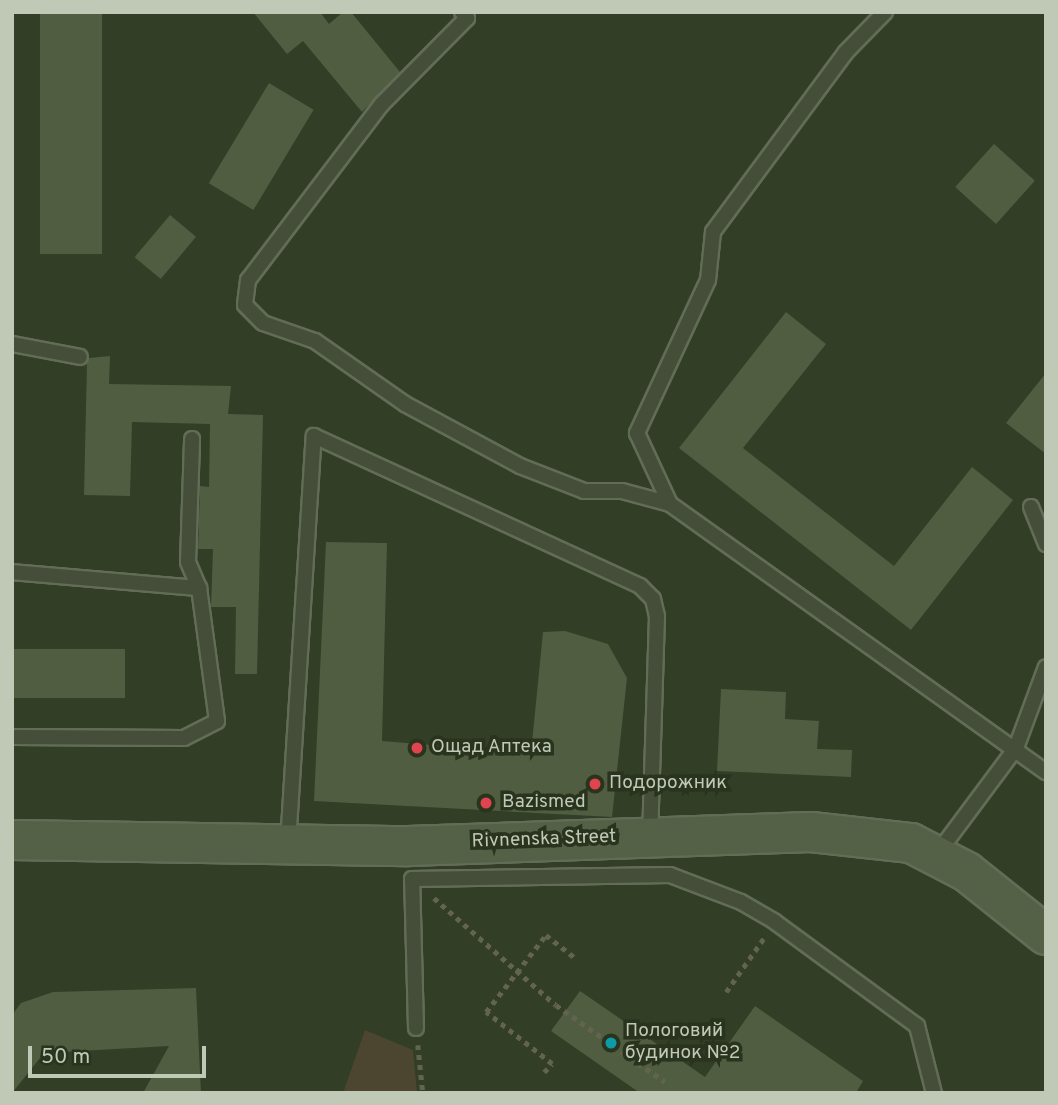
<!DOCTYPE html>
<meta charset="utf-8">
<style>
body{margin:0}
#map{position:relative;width:1058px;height:1105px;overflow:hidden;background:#323e25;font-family:Overpass,sans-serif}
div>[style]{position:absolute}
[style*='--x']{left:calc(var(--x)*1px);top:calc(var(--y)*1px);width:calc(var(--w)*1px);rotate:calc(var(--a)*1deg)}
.green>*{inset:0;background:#4c4631}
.building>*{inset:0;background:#515d41;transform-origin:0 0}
.path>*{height:4.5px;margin-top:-2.25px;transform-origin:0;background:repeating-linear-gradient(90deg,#63644e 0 5px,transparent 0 10px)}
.roads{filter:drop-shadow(2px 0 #626c57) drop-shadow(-2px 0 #626c57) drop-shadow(0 2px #626c57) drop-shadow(0 -2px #626c57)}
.lane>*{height:14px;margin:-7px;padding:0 7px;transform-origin:7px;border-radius:7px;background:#444e39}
.secondary>*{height:38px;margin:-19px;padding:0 19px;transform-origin:19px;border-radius:19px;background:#546147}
.dots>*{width:19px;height:19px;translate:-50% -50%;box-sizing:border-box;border:4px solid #29331e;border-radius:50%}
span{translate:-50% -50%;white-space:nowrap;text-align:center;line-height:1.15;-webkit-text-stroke:7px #29331e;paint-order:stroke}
.poi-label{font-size:19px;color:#bfc9b5}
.left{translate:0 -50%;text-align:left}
.street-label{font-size:19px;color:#bfc9b5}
.frame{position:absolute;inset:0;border:14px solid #bfc9b5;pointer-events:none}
.scale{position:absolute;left:28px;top:1046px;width:178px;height:32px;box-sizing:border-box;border:4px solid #bfc9b5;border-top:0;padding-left:9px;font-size:21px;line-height:24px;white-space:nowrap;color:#bfc9b5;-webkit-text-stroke:5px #29331e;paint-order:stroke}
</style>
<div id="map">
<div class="green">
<i style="clip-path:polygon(365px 1030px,413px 1050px,417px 1093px,343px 1093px)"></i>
</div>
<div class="building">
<i style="left:40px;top:12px;width:62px;height:242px"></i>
<i style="clip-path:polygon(253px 12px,320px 12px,329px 24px,343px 12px,351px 12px,400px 72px,362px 112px,303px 41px,287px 54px)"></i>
<i style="left:269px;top:83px;width:52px;height:117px;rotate:31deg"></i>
<i style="left:994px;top:144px;width:55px;height:58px;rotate:42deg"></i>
<i style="left:170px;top:215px;width:34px;height:55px;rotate:40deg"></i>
<i style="clip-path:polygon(786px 312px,826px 344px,743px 448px,894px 566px,972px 467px,1013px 500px,911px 630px,679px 448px)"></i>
<i style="clip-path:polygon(110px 356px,109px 384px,231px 386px,228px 414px,263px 415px,257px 674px,235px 674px,236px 607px,211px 607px,213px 549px,198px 549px,200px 486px,209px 487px,210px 424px,132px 422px,130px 496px,84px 495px,87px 363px,89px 358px)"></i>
<i style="clip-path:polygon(1046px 373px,1046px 454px,1006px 423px)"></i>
<i style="clip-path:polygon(326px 542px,387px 543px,382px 741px,531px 753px,543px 632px,565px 631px,608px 644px,627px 678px,612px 817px,314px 801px)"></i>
<i style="left:12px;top:649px;width:113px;height:49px"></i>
<i style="clip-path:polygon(721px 689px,786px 692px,785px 719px,819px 721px,817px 749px,852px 750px,851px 777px,717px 771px)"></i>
<i style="clip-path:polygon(196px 988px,201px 1093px,143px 1093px,169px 1046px,44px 1053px,12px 1093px,12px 1015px,21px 1003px,53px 992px)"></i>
<i style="clip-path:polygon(580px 991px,705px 1077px,755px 1006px,863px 1081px,856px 1093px,640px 1093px,551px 1031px)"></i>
</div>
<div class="path">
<i style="--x:434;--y:898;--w:162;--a:41.3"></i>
<i style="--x:556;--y:1005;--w:133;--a:35.2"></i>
<i style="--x:726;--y:992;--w:70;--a:-54.9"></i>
<i style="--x:418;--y:1045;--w:48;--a:84.1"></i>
<i style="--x:544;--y:1072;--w:11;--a:-45"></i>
<i style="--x:552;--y:1064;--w:84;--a:-141.8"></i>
<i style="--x:486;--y:1012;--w:98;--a:-52.1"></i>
<i style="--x:546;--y:935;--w:37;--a:38"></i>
</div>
<div class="roads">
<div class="lane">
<i style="--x:462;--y:12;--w:8;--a:50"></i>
<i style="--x:467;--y:18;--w:122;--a:134.7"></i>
<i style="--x:381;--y:105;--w:220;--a:127.2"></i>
<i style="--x:248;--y:280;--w:25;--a:97"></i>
<i style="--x:245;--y:305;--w:25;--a:45"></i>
<i style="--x:263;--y:323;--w:55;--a:19.1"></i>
<i style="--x:315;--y:341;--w:110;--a:35"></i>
<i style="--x:405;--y:404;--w:131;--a:28.3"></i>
<i style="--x:520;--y:466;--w:69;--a:21.3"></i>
<i style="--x:584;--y:491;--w:38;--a:0"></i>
<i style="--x:622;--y:491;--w:50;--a:15.2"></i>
<i style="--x:885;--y:12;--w:56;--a:134.3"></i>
<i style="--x:846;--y:52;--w:224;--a:126.5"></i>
<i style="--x:713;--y:232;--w:48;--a:95.9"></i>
<i style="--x:708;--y:280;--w:169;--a:114.9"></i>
<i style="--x:637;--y:433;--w:78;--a:65.1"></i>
<i style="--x:670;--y:504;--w:462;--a:35.5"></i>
<i style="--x:12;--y:344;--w:69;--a:10.8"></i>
<i style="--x:1031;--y:507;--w:40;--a:68"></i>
<i style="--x:12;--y:572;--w:188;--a:4.9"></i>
<i style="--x:12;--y:737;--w:172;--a:0.3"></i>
<i style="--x:184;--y:738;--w:37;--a:-27"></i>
<i style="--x:217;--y:721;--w:134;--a:-97.7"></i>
<i style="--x:199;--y:588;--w:28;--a:-113"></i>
<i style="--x:188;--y:562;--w:123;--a:-88.1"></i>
<i style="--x:288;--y:844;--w:409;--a:-86.4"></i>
<i style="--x:314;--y:436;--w:359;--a:24.7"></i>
<i style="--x:640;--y:586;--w:18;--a:45"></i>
<i style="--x:653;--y:599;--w:17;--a:77"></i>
<i style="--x:657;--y:616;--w:219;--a:91.8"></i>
<i style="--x:937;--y:854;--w:132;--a:-53.3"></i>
<i style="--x:1016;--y:748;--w:86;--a:-69.7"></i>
<i style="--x:416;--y:1028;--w:149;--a:-91.5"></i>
<i style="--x:412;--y:879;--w:258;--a:-0.9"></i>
<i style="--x:670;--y:875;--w:76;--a:20.8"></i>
<i style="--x:741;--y:902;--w:39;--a:30"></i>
<i style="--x:775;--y:922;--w:176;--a:36.2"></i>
<i style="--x:917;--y:1026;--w:69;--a:75.8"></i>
</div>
<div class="secondary">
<i style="--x:12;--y:840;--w:396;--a:0.9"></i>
<i style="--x:408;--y:846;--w:403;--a:-2"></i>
<i style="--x:811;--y:832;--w:101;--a:6.3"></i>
<i style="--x:911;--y:843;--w:63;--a:27.4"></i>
<i style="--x:967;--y:872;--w:101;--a:38.6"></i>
</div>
</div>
<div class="dots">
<i style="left:417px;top:748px;background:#e0444e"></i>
<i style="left:595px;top:784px;background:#e0444e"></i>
<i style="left:486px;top:803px;background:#e0444e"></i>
<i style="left:611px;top:1043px;background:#0f9aa8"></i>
</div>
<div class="poi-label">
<span class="left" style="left:431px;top:748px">Ощад Аптека</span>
<span class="left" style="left:609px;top:784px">Подорожник</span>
<span class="left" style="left:502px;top:803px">Bazismed</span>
<span class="left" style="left:625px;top:1043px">Пологовий<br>будинок №2</span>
</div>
<div class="street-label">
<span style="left:544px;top:840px;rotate:-2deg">Rivnenska Street</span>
</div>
<div class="frame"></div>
<div class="scale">50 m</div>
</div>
